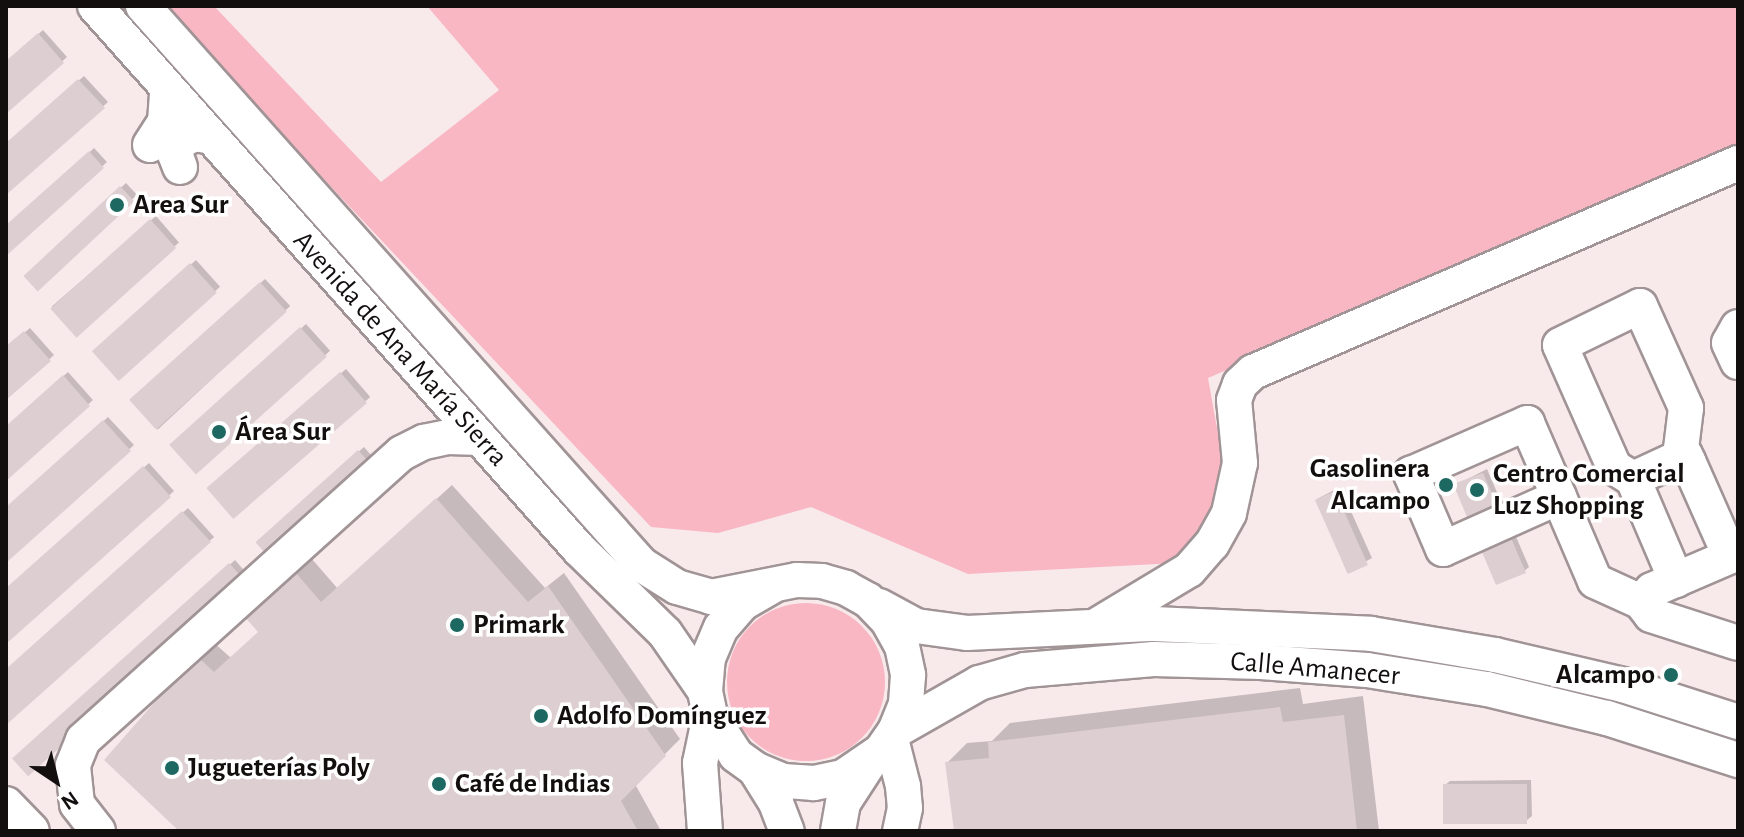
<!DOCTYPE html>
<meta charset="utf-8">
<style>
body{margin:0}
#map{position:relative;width:1744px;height:837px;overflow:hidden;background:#f8e9eb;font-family:"Alegreya Sans",sans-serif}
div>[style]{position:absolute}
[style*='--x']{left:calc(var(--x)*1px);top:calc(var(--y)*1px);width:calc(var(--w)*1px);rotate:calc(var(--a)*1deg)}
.green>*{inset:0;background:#f9b6c3}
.round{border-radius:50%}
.shadow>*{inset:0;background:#0003;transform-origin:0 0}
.building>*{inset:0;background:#ddcfd1;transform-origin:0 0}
.roads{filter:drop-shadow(2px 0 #a19496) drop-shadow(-2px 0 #a19496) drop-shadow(0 2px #a19496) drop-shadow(0 -2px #a19496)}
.minor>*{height:34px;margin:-17px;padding:0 17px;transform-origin:17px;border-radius:17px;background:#fff}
.dots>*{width:22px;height:22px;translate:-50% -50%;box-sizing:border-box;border:4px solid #fff;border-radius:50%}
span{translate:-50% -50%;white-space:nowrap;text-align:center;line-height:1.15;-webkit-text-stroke:7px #fff;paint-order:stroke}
.poi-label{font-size:28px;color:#130f0f;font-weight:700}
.left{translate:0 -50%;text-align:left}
.right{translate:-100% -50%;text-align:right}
.street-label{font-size:28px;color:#130f0f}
.frame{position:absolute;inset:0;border:8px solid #130f0f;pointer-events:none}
.north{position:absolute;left:16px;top:741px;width:80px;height:80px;-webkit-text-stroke:6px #fff;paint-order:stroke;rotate:145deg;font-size:22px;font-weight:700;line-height:32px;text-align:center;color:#130f0f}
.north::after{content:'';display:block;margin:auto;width:28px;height:36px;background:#130f0f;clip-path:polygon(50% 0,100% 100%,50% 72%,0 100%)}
</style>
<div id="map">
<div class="green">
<i style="clip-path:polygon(161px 6px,214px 6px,381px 182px,499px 90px,427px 6px,1738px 6px,1738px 151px,1208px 378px,1224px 467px,1210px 512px,1197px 538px,1176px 563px,968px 574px,811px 507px,718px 533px,651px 527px)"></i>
<i class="round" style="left:727px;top:603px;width:158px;height:158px"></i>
</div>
<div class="shadow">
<i style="clip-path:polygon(43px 30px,67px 57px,6px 112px,6px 63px)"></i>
<i style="clip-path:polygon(84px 76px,108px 102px,6px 192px,6px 145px)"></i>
<i style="left:94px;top:148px;width:19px;height:118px;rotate:47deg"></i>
<i style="left:126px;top:183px;width:16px;height:137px;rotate:47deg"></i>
<i style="left:156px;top:216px;width:35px;height:138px;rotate:49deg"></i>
<i style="left:196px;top:260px;width:36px;height:137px;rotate:48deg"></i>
<i style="left:265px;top:279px;width:37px;height:181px;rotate:47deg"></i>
<i style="left:306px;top:324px;width:36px;height:180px;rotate:48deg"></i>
<i style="clip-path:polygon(30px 328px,54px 355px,6px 398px,6px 348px)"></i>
<i style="left:346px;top:369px;width:37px;height:181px;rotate:49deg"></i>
<i style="clip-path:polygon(68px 372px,93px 400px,6px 478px,6px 428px)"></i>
<i style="clip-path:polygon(108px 417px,134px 445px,6px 560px,6px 509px)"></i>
<i style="clip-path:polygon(364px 447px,377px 462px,258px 542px)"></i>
<i style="clip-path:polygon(149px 463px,174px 491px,6px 641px,6px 590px)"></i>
<i style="clip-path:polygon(1487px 469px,1529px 567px,1524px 571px,1456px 485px)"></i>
<i style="clip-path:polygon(452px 485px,545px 588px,564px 573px,680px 739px,635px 784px,661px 831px,182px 831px,107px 760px,213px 642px,231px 658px,260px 631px,305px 551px,338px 589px)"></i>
<i style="clip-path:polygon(1340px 487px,1372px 558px,1347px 572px,1317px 499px)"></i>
<i style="left:188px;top:508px;width:39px;height:244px;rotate:48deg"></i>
<i style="clip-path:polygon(235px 560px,248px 575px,14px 758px)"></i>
<i style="clip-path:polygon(1300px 688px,1303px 704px,1363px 696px,1379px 831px,956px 831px,947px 763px,967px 743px,992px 741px,1010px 723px)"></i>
<i style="clip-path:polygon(1531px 780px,1532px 816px,1527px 820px,1445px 785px,1450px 781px)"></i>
</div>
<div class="building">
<i style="clip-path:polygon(38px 33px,64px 63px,6px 114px,6px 61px)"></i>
<i style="clip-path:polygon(78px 79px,105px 108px,6px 195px,6px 143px)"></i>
<i style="clip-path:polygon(89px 151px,104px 168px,6px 256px,6px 225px)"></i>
<i style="left:120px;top:186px;width:21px;height:132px;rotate:47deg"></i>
<i style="left:150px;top:219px;width:39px;height:134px;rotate:48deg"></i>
<i style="left:190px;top:263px;width:40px;height:132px;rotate:48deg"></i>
<i style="left:260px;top:282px;width:40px;height:176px;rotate:48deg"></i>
<i style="left:300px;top:327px;width:40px;height:176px;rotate:48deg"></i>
<i style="clip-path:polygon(24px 331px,51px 361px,6px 400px,6px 346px)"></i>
<i style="left:340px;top:372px;width:41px;height:177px;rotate:49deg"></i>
<i style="clip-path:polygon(63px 375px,90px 406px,6px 481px,6px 426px)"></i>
<i style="clip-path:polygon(103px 420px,131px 451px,6px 563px,6px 507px)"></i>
<i style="left:358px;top:450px;width:24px;height:138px;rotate:48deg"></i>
<i style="clip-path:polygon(143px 466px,171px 497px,6px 644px,6px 588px)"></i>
<i style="clip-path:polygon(1483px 473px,1498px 507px,1547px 517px,1549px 521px,1511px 538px,1526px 573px,1496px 585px,1453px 484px)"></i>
<i style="left:1335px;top:491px;width:81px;height:22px;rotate:66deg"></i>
<i style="clip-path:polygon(436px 498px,528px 602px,548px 586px,666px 756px,621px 801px,638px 831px,179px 831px,104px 760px,196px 655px,214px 672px,258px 632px,238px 609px,289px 565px,321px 602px)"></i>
<i style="clip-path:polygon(182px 511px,211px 542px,6px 725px,6px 669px)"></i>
<i style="left:229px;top:563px;width:24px;height:292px;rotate:48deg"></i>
<i style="clip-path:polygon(1280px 707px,1283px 722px,1344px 715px,1357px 831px,954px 831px,945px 762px,989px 758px,988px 742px)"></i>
<i style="left:1443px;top:784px;width:84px;height:40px"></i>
</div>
<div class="roads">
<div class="minor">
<i style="--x:95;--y:6;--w:727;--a:48.29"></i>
<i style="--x:579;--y:549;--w:120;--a:44.3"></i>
<i style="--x:665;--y:633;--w:70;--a:55.4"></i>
<i style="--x:143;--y:6;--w:749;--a:48.25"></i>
<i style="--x:642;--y:565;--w:41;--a:32.2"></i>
<i style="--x:677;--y:587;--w:35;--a:16"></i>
<i style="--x:711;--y:597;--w:88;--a:-11.2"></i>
<i style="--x:797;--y:580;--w:25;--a:2"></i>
<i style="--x:822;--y:581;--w:25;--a:16"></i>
<i style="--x:846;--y:588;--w:25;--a:29"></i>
<i style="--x:868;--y:600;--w:29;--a:46"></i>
<i style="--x:888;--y:621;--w:29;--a:61"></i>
<i style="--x:902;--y:646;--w:30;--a:78"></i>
<i style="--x:908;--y:675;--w:29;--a:94"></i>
<i style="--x:906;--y:704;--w:29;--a:112"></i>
<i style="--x:895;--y:731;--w:24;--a:125"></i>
<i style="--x:881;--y:751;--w:46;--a:145.6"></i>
<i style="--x:843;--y:777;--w:30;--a:168"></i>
<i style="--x:814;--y:783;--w:31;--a:-176"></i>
<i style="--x:783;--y:781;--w:30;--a:-157"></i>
<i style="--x:755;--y:769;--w:24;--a:-144"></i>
<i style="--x:736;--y:755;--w:48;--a:-123"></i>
<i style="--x:710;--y:715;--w:25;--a:-102"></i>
<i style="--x:705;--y:691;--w:33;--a:-85"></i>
<i style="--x:708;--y:658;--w:33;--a:-67"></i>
<i style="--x:721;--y:628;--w:33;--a:-49"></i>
<i style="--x:743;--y:603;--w:34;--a:-30"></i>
<i style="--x:150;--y:145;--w:27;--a:-57"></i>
<i style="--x:165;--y:122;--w:26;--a:-86"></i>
<i style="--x:180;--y:167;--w:14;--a:-111"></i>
<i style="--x:175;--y:154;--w:15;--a:-67"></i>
<i style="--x:181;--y:140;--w:16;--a:-22"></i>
<i style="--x:196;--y:134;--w:15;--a:11"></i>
<i style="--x:1738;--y:327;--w:18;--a:119"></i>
<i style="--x:1729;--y:343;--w:21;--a:65"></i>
<i style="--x:1685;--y:455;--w:57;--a:155.2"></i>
<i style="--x:1633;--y:479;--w:22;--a:-148"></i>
<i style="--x:1614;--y:467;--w:133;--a:-113.9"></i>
<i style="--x:1560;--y:345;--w:89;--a:-26"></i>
<i style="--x:1640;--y:306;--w:112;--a:65.7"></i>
<i style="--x:1686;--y:408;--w:41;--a:97"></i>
<i style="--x:1681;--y:449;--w:7;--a:56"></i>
<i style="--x:1685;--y:455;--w:7;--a:63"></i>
<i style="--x:1688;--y:461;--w:104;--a:66.1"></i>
<i style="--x:1633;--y:479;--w:110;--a:66.9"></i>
<i style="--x:1559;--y:497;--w:127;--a:155.9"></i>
<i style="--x:1443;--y:549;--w:82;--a:-113.1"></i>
<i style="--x:1411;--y:474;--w:127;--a:-23.7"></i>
<i style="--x:1527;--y:423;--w:81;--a:66.6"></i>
<i style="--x:1559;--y:497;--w:91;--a:66.8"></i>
<i style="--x:1595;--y:581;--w:51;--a:24.5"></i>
<i style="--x:1738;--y:553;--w:94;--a:156.7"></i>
<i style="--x:1652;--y:590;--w:16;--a:133"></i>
<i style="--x:1641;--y:602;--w:16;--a:52"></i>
<i style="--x:1651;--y:615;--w:91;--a:17.8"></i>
<i style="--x:879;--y:606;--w:42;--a:28.4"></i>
<i style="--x:916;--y:626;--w:51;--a:7.8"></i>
<i style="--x:967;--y:633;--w:187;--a:-2.8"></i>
<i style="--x:1154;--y:624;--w:217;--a:2.6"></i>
<i style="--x:1371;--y:634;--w:126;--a:9.6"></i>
<i style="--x:1495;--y:655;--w:131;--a:13.2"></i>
<i style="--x:1623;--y:685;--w:121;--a:17.8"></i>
<i style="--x:1099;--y:624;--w:105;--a:-31"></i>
<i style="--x:1189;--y:570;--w:35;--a:-49"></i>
<i style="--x:1212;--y:544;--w:35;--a:-61"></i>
<i style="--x:1229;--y:513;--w:51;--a:-77.6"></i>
<i style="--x:1240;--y:463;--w:63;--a:-95.4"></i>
<i style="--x:1234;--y:400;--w:17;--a:-69"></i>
<i style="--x:1240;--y:384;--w:18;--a:-43"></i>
<i style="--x:1253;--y:372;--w:528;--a:-23.31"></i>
<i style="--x:895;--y:731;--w:97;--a:-29.7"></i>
<i style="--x:979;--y:683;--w:48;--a:-15.8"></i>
<i style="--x:1025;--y:670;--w:129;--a:-4.9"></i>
<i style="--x:1154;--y:659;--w:107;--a:1.6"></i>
<i style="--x:1261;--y:662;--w:106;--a:4.3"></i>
<i style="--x:1367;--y:670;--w:121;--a:9"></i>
<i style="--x:1487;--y:689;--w:123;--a:13.6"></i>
<i style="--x:1607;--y:718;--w:138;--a:17.8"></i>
<i style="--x:891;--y:739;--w:49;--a:75.7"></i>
<i style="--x:903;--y:786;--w:22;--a:85"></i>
<i style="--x:905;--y:808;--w:24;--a:102"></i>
<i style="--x:755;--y:769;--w:40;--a:58"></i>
<i style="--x:776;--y:803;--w:30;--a:69"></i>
<i style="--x:6;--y:804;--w:37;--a:46"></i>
<i style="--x:98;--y:831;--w:34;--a:-128"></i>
<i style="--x:77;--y:804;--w:39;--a:-96"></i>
<i style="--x:73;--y:765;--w:27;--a:-68"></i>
<i style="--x:83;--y:740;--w:429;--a:-42"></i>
<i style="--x:402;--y:453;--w:25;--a:-27"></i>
<i style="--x:424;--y:442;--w:25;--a:-12"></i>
<i style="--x:448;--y:437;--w:32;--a:2"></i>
<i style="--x:705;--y:831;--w:68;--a:-94.2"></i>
<i style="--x:700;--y:763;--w:49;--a:-78.2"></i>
<i style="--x:838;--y:831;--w:28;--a:-80"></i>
<i style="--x:843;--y:803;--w:48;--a:-57"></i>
</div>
</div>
<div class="dots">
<i style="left:117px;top:205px;background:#1d6861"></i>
<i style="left:219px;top:432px;background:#1d6861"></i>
<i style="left:1446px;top:485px;background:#1d6861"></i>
<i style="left:1477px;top:490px;background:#1d6861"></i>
<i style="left:457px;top:625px;background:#1d6861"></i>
<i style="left:1671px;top:675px;background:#1d6861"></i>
<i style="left:541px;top:716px;background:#1d6861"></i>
<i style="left:172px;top:768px;background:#1d6861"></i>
<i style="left:439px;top:784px;background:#1d6861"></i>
</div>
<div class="poi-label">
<span class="left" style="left:133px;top:205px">Area Sur</span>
<span class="left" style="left:235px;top:432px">Área Sur</span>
<span class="right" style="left:1430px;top:485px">Gasolinera<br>Alcampo</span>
<span class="left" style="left:1493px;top:490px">Centro Comercial<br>Luz Shopping</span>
<span class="left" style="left:473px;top:625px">Primark</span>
<span class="right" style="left:1655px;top:675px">Alcampo</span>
<span class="left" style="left:557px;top:716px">Adolfo Domínguez</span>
<span class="left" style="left:188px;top:768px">Jugueterías Poly</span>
<span class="left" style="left:455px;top:784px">Café de Indias</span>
</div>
<div class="street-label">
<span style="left:400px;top:349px;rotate:48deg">Avenida de Ana María Sierra</span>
<span style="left:1315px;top:669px;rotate:5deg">Calle Amanecer</span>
</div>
<div class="frame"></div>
<div class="north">N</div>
</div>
